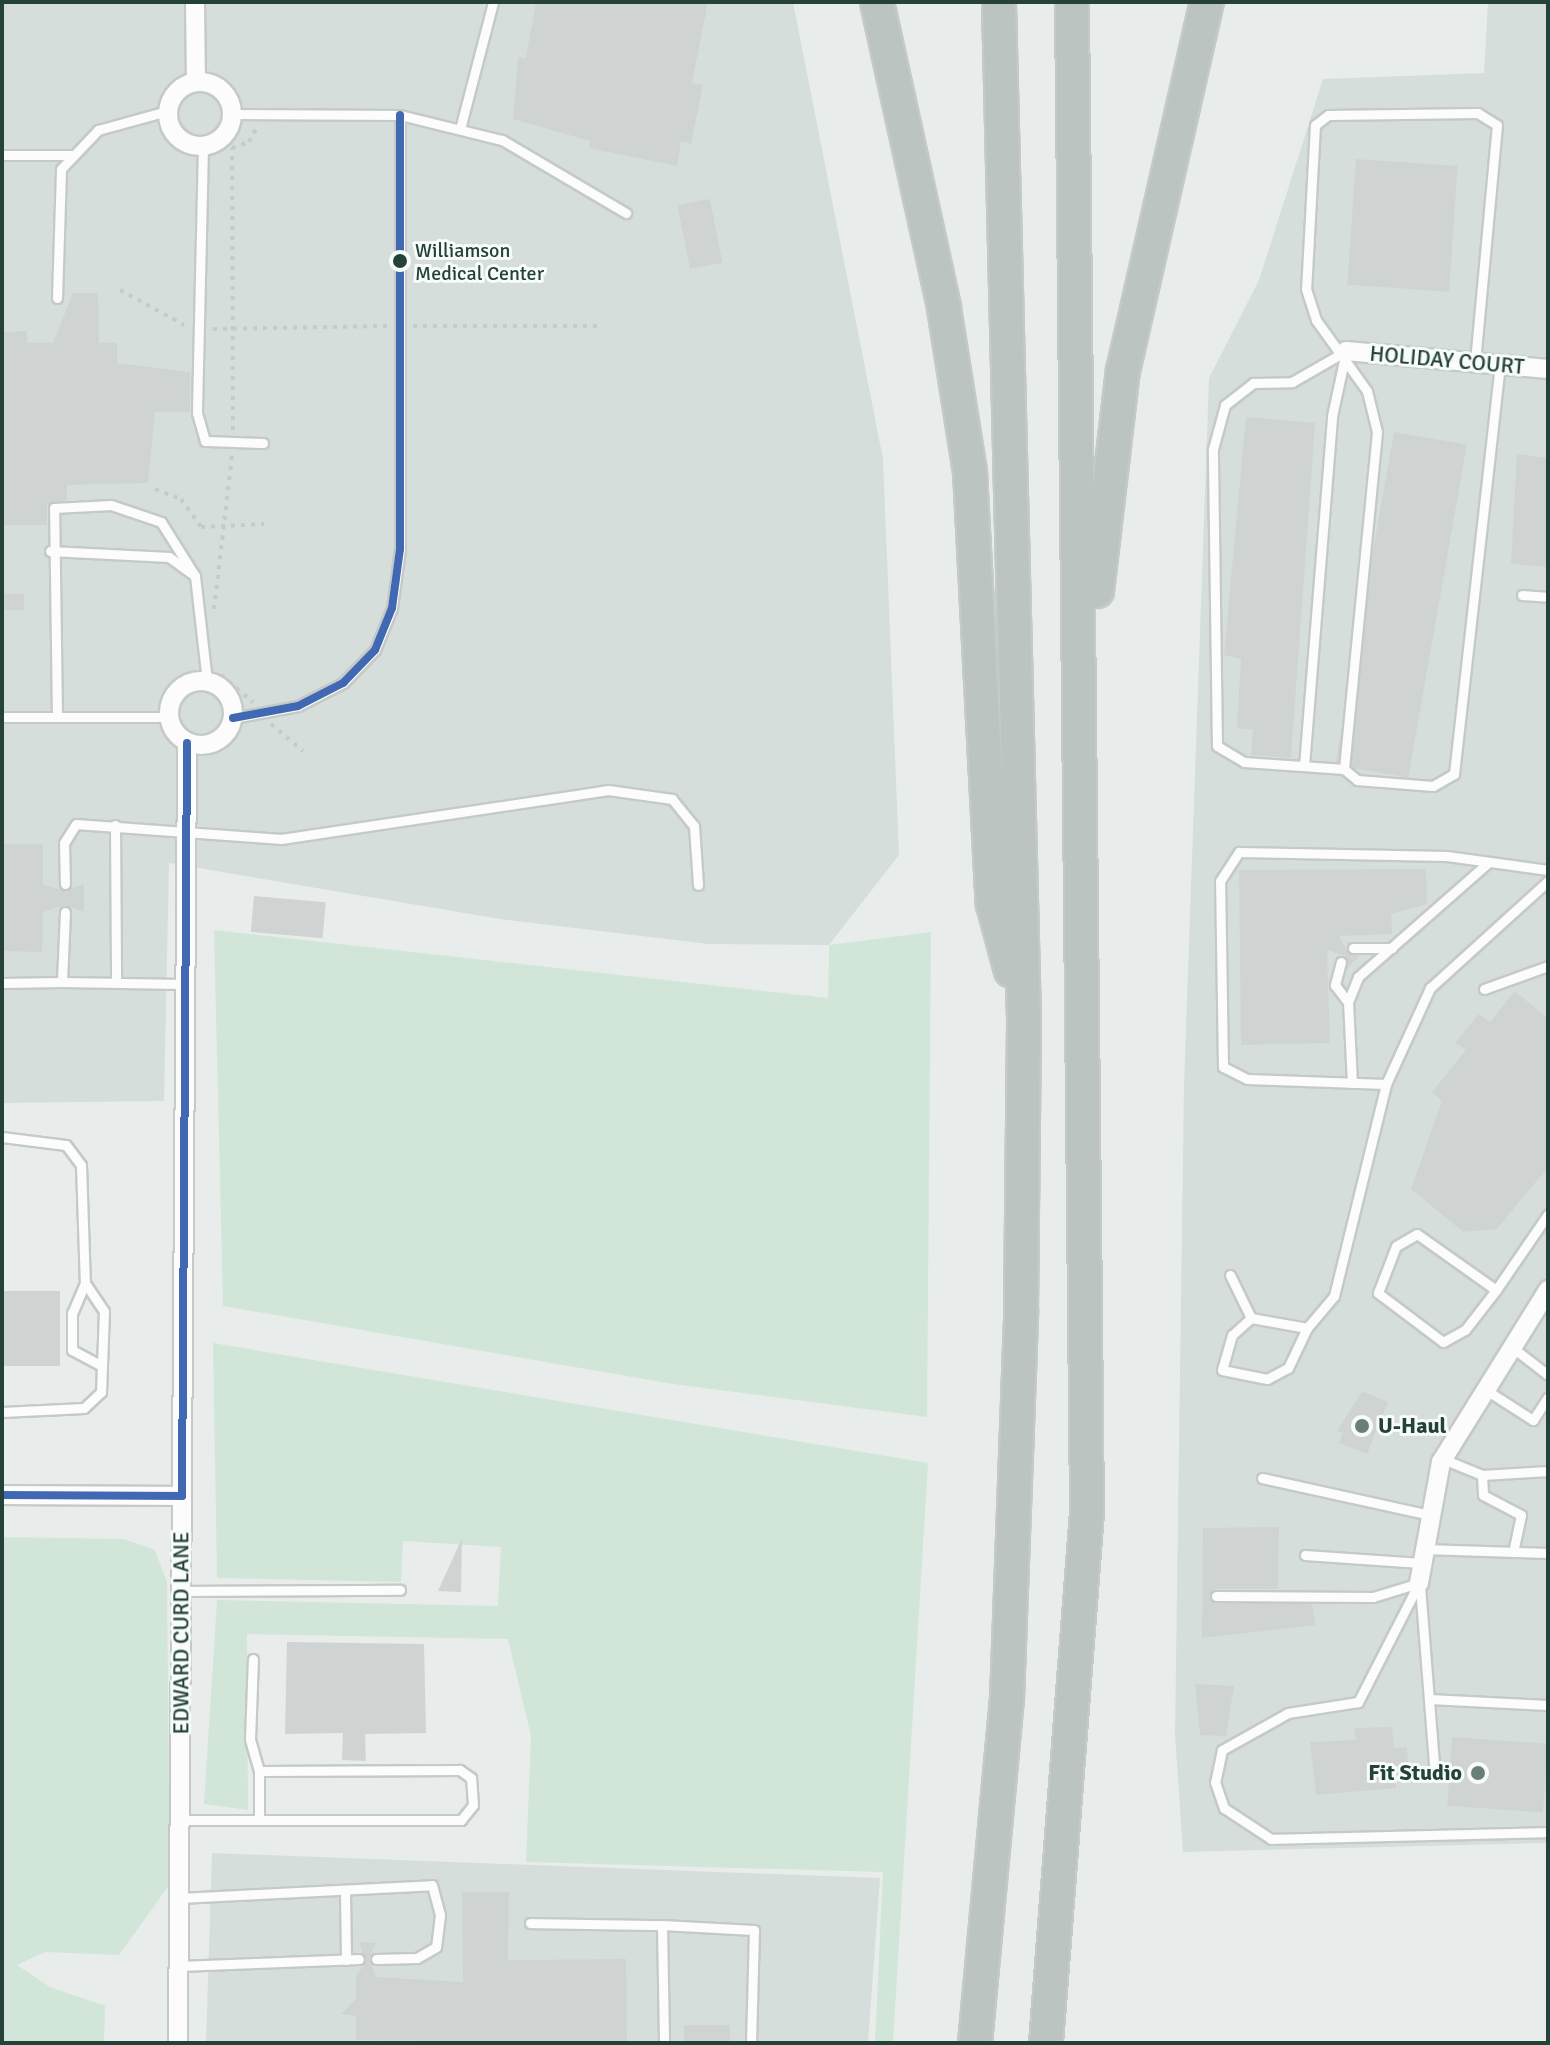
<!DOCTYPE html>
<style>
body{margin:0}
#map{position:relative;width:1550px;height:2045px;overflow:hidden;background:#e8edeb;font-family:Signika,sans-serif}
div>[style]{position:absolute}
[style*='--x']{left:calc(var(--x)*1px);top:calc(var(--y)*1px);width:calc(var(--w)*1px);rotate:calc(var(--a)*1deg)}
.built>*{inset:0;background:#d6dedb}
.green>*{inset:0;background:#d1e6d8}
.building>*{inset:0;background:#cfd4d2;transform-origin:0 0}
.path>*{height:4px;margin-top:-2px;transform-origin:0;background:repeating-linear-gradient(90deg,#c3ccca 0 4px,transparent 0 10px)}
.roads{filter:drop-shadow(2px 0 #c5cac8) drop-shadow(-2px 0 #c5cac8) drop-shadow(0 2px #c5cac8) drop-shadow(0 -2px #c5cac8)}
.lane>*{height:9px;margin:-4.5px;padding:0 4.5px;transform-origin:4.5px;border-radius:4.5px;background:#fcfcfc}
.street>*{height:18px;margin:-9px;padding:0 9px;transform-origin:9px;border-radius:9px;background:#fcfcfc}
.street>.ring{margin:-9px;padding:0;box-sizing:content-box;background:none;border:18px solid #fcfcfc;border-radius:50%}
.highway>*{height:32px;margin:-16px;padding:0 16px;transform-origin:16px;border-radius:16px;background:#bcc4c2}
.bus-1>*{height:8px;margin:-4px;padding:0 4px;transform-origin:4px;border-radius:4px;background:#4168b2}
.dots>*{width:22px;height:22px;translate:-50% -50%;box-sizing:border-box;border:4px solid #f7fbf9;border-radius:50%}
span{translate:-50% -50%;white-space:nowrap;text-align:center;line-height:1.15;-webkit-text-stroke:6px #f7fbf9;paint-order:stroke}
.bus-label{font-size:20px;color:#24423a}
.left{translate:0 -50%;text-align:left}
.street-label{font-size:22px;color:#24423a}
.poi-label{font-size:22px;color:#24423a;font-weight:700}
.right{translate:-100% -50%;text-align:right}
.frame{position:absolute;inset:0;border:4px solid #24423a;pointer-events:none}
</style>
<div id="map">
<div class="built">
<i style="clip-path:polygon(2px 2px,793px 2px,883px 459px,899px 855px,829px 945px,708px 944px,500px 919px,169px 863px,164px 1101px,2px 1103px)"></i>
<i style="clip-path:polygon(1488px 2px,1548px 2px,1548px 1843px,1183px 1852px,1175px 1735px,1184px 1084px,1209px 378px,1259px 280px,1323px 79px,1484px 73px)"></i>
<i style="clip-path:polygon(212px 1853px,880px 1878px,868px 2043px,206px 2043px)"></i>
</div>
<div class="green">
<i style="clip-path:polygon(214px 930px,828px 998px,829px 945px,931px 932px,927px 1417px,673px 1384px,223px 1306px)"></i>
<i style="clip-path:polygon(213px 1343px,928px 1463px,893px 2043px,875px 2043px,883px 1872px,526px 1862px,531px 1736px,508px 1639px,247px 1634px,248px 1810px,204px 1804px,217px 1600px,498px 1606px,501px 1547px,403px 1541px,401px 1582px,217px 1578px)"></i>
<i style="clip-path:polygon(2px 1537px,124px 1539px,155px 1550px,167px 1582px,170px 1884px,119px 1955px,45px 1952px,17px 1965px,50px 1987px,105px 2006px,104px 2043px,2px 2043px)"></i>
</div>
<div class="building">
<i style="clip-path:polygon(536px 2px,708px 2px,692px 83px,703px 85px,691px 144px,681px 141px,677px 166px,589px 148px,590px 141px,513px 119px,518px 57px,526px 58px)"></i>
<i style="left:1356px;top:159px;width:102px;height:126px;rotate:4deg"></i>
<i style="left:710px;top:199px;width:65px;height:33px;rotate:79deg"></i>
<i style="clip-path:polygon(73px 293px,98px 293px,99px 343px,117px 343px,117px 363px,190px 372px,190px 412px,155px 412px,148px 483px,67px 485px,67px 500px,47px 505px,47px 525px,2px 525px,2px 332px,27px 331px,27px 343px,53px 343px)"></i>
<i style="clip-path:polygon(1246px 417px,1315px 423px,1291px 758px,1251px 755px,1253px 730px,1237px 728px,1241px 659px,1224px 655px)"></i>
<i style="left:1394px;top:432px;width:74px;height:338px;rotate:10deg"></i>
<i style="clip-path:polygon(1517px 454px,1548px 458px,1548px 567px,1511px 564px)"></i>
<i style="left:2px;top:594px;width:22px;height:16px"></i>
<i style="clip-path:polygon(2px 844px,43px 844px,43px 884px,64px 891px,84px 884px,84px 912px,65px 905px,43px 912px,42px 952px,2px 951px)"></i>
<i style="clip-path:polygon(1426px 869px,1427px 904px,1391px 914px,1392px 934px,1339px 936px,1349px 954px,1360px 956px,1347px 968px,1346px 956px,1327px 950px,1330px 1043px,1241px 1045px,1239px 870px)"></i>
<i style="left:254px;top:896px;width:72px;height:36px;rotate:5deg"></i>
<i style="clip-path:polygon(1515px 991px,1548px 1019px,1548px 1167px,1497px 1229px,1463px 1232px,1411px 1189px,1442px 1101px,1432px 1092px,1466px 1050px,1455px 1043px,1479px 1014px,1490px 1022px)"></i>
<i style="left:2px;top:1291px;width:58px;height:75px"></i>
<i style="clip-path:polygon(1362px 1391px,1388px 1402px,1367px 1454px,1339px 1443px,1343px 1433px,1337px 1431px)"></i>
<i style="clip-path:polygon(1279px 1527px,1278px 1589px,1215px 1589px,1209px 1599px,1312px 1604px,1315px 1625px,1202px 1638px,1203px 1528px)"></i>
<i style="clip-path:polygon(462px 1538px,461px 1592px,438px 1591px)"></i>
<i style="clip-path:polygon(287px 1642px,424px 1644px,426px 1733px,365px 1734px,366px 1761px,342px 1760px,343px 1733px,285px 1734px)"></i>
<i style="clip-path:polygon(1195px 1684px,1234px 1686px,1226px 1736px,1200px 1735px)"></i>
<i style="clip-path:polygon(1392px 1727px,1394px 1748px,1407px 1747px,1409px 1778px,1396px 1779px,1396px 1788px,1316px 1795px,1310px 1742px,1356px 1740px,1354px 1728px)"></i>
<i style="left:1452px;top:1737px;width:96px;height:69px;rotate:4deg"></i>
<i style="clip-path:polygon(462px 1892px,509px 1892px,508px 1960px,626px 1959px,627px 2043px,356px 2040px,356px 2016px,341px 2014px,356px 1999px,356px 1976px,366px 1962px,359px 1942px,376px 1943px,369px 1958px,376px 1977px,463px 1982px)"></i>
<i style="left:684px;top:2025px;width:46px;height:18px"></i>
</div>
<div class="path">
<i style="--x:120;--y:290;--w:73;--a:28.7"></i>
<i style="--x:413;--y:326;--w:189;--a:0"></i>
<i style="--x:213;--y:329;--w:175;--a:-1"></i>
<i style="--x:233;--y:430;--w:282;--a:-90.2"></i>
<i style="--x:232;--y:148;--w:18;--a:-19"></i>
<i style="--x:249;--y:142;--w:17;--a:-62"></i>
<i style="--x:155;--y:489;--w:28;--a:21"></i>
<i style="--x:181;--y:499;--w:34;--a:54"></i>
<i style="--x:201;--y:527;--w:63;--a:-2.7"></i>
<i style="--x:214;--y:609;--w:155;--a:-83.3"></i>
<i style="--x:221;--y:675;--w:42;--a:40.2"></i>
<i style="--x:271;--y:724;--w:42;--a:40.2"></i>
</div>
<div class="roads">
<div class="lane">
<i style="--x:232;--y:114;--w:168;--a:0.3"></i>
<i style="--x:400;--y:115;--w:105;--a:13.8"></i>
<i style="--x:502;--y:140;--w:144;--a:30.5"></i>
<i style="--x:460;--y:129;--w:131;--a:-75.4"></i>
<i style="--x:203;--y:146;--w:267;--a:91.3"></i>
<i style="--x:197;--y:413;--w:29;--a:74"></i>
<i style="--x:205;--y:441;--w:58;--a:2"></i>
<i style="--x:2;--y:155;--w:69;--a:0"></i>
<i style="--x:57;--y:298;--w:129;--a:-88.2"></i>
<i style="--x:61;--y:169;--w:54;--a:-46.5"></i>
<i style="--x:98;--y:130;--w:72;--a:-15.4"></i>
<i style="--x:1475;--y:362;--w:238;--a:-84.7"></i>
<i style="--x:1497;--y:125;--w:22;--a:-148"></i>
<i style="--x:1478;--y:113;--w:150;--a:179.2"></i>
<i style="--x:1328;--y:115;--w:16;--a:142"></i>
<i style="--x:1315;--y:125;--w:164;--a:93.1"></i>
<i style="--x:1306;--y:289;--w:33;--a:72"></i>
<i style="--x:1316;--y:320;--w:87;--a:54.3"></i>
<i style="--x:1367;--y:391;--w:42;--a:76.3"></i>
<i style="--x:1377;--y:432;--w:339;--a:95.6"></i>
<i style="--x:1344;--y:769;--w:17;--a:40"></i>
<i style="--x:1357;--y:780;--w:76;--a:4.5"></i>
<i style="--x:1433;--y:786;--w:24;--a:-30"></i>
<i style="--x:1454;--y:774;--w:413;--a:-83.6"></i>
<i style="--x:50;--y:551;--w:119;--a:2.9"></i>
<i style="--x:169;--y:557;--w:29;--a:36"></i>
<i style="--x:1522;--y:595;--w:26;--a:4"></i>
<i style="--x:57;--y:716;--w:208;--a:-90.8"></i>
<i style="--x:54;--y:508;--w:57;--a:-3"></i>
<i style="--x:111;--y:505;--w:53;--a:18.8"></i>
<i style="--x:161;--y:522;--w:64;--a:57.8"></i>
<i style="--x:195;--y:576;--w:106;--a:83.5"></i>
<i style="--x:2;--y:717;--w:166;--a:0"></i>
<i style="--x:233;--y:718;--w:66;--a:-10.5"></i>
<i style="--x:298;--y:706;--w:51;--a:-27.1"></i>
<i style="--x:343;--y:683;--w:46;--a:-45.9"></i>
<i style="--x:375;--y:650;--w:45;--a:-68"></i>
<i style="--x:392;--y:608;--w:60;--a:-82.3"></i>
<i style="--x:400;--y:549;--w:434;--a:-90"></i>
<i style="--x:1304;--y:766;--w:351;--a:-85.4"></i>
<i style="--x:1332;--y:416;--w:66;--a:-77.8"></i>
<i style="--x:1344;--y:769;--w:100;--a:-176"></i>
<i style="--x:1244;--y:762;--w:31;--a:-149"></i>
<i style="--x:1217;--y:746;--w:297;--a:-90.8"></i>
<i style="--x:1213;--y:449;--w:46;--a:-74.7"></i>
<i style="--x:1225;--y:405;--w:36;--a:-38"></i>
<i style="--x:1253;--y:383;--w:39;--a:-1"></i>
<i style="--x:1292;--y:382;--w:62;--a:-29.9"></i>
<i style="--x:115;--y:825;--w:157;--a:89.6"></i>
<i style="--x:65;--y:884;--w:41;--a:-91.4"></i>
<i style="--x:64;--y:843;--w:22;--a:-58"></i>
<i style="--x:76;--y:824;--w:206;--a:4.2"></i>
<i style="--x:281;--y:839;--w:331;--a:-8.5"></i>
<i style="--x:608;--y:790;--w:65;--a:8"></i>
<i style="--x:672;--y:799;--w:35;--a:51"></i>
<i style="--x:694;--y:826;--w:59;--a:86.1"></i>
<i style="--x:65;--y:912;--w:70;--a:92.5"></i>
<i style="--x:62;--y:982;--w:120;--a:1"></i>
<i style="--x:1353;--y:948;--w:39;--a:0"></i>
<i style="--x:1341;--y:962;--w:24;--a:105"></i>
<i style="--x:1335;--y:985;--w:21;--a:53"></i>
<i style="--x:2;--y:983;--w:60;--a:-1"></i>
<i style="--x:1484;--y:989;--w:68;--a:-19.8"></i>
<i style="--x:1352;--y:1083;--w:81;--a:-92.8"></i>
<i style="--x:1348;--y:1002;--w:27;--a:-68"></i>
<i style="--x:1358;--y:977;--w:174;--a:-41.3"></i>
<i style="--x:1386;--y:1084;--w:139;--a:-177.9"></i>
<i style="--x:1247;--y:1079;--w:27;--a:-153"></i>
<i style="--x:1223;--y:1067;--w:186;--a:-90.9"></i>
<i style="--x:1220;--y:881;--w:35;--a:-57"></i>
<i style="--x:1239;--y:852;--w:208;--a:1.1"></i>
<i style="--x:1447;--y:856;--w:102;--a:7.9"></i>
<i style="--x:2;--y:1137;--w:64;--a:7.1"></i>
<i style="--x:66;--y:1145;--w:25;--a:53"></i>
<i style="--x:81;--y:1165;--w:118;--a:88.1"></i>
<i style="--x:85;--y:1283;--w:34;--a:56"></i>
<i style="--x:104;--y:1311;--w:81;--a:92.1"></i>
<i style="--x:101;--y:1392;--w:23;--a:137"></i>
<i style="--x:84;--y:1408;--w:82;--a:177.2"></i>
<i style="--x:1230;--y:1275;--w:48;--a:64"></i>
<i style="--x:1251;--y:1318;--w:57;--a:10.1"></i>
<i style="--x:1307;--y:1328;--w:42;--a:-49.8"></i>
<i style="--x:1334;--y:1296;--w:218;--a:-76.2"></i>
<i style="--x:1386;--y:1084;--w:106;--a:-65.4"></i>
<i style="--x:1430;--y:988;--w:159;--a:-42.2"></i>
<i style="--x:85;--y:1283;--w:33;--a:113"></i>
<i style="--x:72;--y:1313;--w:37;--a:90"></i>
<i style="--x:72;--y:1350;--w:34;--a:28"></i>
<i style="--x:1496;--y:1290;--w:97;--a:-144.7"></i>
<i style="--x:1417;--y:1234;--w:24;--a:150"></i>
<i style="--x:1396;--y:1246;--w:50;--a:111"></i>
<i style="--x:1378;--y:1293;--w:81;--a:37"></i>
<i style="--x:1443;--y:1342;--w:25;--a:-29"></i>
<i style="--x:1465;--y:1330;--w:51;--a:-52.2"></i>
<i style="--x:1496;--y:1290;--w:92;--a:-55.6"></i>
<i style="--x:1251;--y:1318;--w:25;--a:138"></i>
<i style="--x:1232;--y:1335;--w:36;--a:106"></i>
<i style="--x:1222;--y:1370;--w:46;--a:11.3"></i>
<i style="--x:1267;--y:1379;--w:24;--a:-28"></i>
<i style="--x:1288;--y:1368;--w:44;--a:-64.6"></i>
<i style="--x:1513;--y:1348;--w:44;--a:37.6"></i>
<i style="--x:1486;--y:1390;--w:56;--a:32.6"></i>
<i style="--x:1533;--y:1420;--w:27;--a:-57"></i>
<i style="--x:1443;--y:1459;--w:42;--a:22.3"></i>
<i style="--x:1482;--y:1475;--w:66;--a:-3.5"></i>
<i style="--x:1482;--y:1475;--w:20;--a:87"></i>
<i style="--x:1483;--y:1495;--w:43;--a:27.8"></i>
<i style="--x:1521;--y:1515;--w:38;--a:102"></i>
<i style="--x:1262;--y:1478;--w:168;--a:12.4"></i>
<i style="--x:1423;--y:1549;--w:125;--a:1.8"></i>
<i style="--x:1305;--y:1555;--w:116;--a:3.9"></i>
<i style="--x:1419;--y:1583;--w:134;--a:117.1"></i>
<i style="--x:1358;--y:1702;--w:71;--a:171.1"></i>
<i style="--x:1288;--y:1713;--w:76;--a:150.7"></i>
<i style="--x:1222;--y:1750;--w:33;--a:102"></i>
<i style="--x:1215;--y:1782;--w:28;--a:71"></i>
<i style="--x:1224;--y:1808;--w:56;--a:33.4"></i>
<i style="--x:1271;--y:1839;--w:277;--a:-1.4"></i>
<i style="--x:1420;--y:1586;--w:178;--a:85.5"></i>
<i style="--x:180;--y:1591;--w:220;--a:-0.3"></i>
<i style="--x:1216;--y:1596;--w:157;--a:0.4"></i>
<i style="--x:1373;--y:1597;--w:48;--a:-16.9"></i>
<i style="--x:1429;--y:1699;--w:119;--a:2.9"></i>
<i style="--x:181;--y:1820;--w:78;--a:0"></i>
<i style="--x:259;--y:1820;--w:49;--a:-90"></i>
<i style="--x:259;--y:1771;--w:33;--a:-106"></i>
<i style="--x:250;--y:1739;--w:80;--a:-87.9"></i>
<i style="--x:259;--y:1820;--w:202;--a:0"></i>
<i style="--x:461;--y:1820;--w:19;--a:-51"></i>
<i style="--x:473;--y:1805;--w:27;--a:-94"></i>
<i style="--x:471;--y:1778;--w:14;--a:-144"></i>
<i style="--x:460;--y:1770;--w:201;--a:179.7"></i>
<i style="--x:345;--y:1893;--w:67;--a:89.1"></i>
<i style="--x:179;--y:1898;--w:253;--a:-2.9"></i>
<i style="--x:432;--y:1885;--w:31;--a:75"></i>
<i style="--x:440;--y:1915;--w:32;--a:97"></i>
<i style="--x:436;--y:1947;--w:22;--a:150"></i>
<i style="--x:417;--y:1958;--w:41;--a:178.6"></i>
<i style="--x:530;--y:1923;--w:132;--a:0.9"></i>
<i style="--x:662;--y:1925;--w:118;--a:89"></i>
<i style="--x:662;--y:1925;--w:92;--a:3.1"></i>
<i style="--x:754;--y:1930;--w:113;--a:91.5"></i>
<i style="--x:179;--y:1966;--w:180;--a:-2.2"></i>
</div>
<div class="street">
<i style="--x:195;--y:2;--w:80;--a:89.3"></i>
<i class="ring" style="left:168px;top:82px;width:46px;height:46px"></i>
<i style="--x:1346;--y:351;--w:203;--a:5.1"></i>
<i class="ring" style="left:169px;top:681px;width:46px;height:46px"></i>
<i style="--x:2;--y:1495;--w:180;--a:0.3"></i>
<i style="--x:1419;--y:1583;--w:123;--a:-79.7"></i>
<i style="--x:1441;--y:1462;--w:203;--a:-58.1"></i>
<i style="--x:178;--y:2043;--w:1300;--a:-89.6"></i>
</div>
<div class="highway">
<i style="--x:877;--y:2;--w:313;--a:77.6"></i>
<i style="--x:944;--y:308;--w:166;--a:81"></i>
<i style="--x:970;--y:472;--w:433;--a:87"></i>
<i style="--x:993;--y:904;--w:69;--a:75"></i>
<i style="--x:1097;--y:591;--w:222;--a:-83.3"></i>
<i style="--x:1123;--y:371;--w:378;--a:-77.2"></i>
<i style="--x:975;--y:2043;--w:344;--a:-84.7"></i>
<i style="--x:1007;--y:1700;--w:390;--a:-87.9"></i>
<i style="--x:1021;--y:1310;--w:290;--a:-89.4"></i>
<i style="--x:1024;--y:1020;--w:1018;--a:-91.41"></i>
<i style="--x:1046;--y:2043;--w:533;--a:-85.58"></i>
<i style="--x:1087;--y:1512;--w:1510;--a:-90.57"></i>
</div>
</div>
<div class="bus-1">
<i style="--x:233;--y:718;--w:66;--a:-10.5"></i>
<i style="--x:298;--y:706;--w:51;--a:-27.1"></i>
<i style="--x:343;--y:683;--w:46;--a:-45.9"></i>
<i style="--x:375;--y:650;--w:45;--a:-68"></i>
<i style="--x:392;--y:608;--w:60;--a:-82.3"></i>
<i style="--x:400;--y:549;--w:434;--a:-90"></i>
<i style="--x:2;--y:1495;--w:180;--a:0.3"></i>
<i style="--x:182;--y:1496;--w:753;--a:-89.62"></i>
</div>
<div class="dots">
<i style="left:400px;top:261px;background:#24423a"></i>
<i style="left:1362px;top:1426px;background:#697e78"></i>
<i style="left:1478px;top:1773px;background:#697e78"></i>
</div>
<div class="bus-label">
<span class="left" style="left:415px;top:262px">Williamson<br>Medical Center</span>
</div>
<div class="street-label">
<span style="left:1447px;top:360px;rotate:5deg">HOLIDAY COURT</span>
<span style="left:181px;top:1633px;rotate:-90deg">EDWARD CURD LANE</span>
</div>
<div class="poi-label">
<span class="left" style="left:1378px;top:1426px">U-Haul</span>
<span class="right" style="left:1462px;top:1773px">Fit Studio</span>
</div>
<div class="frame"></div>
</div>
